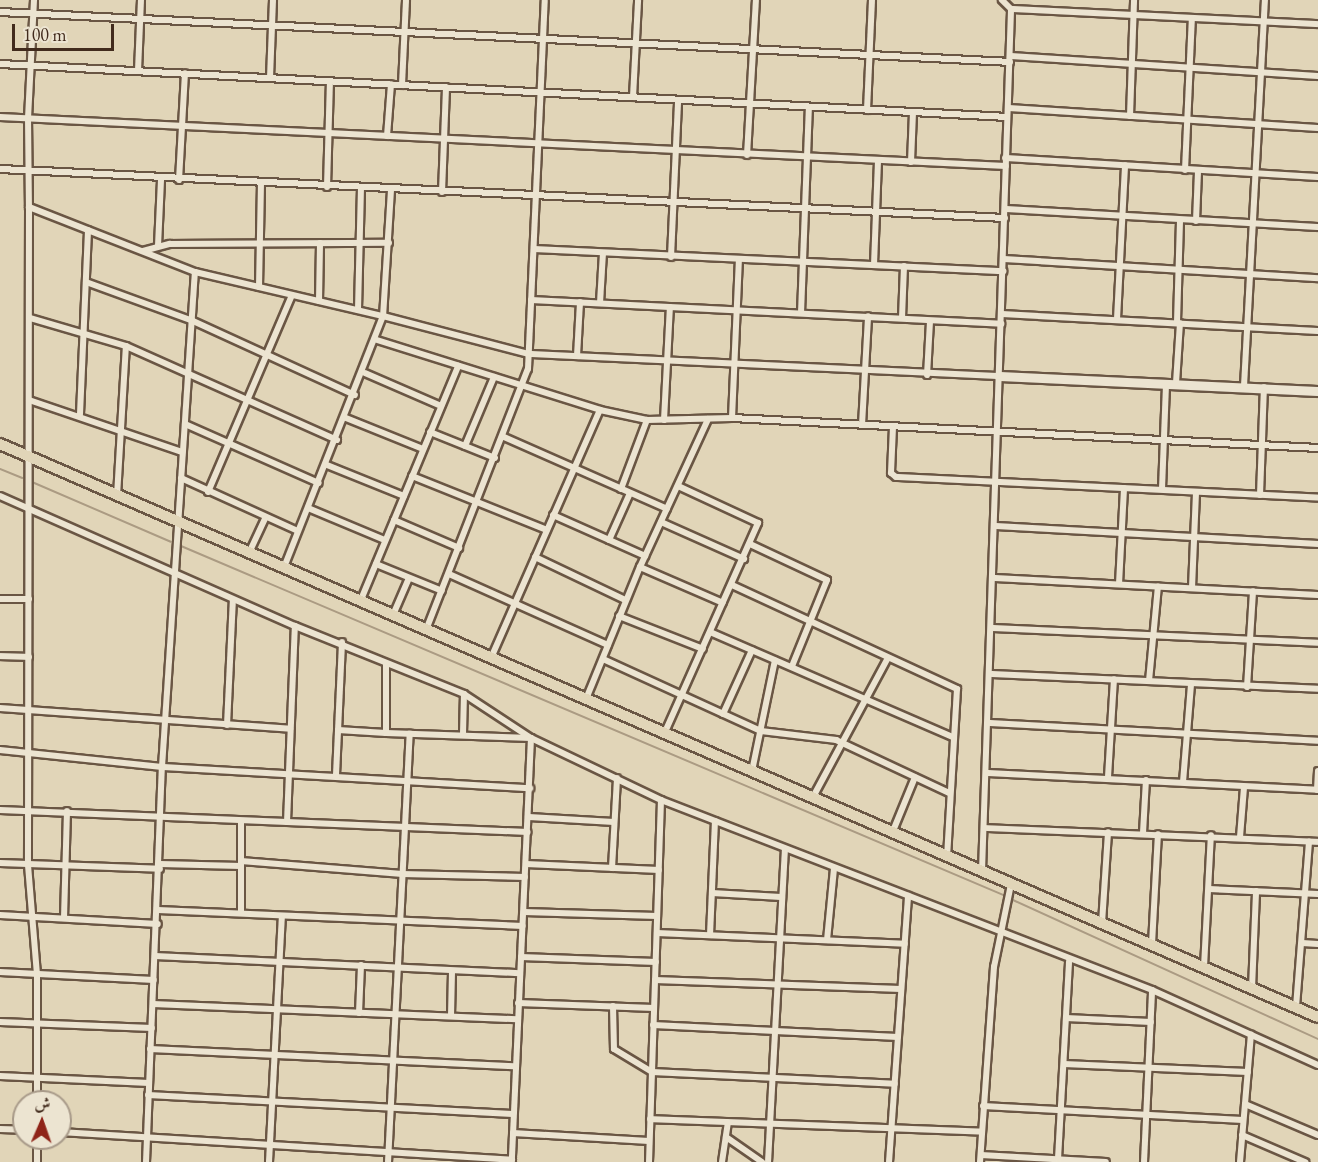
<!DOCTYPE html>
<meta charset="utf-8">
<style>
body{margin:0}
#map{position:relative;width:1318px;height:1162px;overflow:hidden;background:#e1d5b8;font-family:"EB Garamond",Amiri,serif}
div>[style]{position:absolute}
[style*='--x']{left:calc(var(--x)*1px);top:calc(var(--y)*1px);width:calc(var(--w)*1px);rotate:calc(var(--a)*1deg)}
.stream>*{height:2px;margin:-1px;padding:0 1px;transform-origin:1px;border-radius:1px;background:#ab9b83}
.roads{filter:drop-shadow(2px 0 #6a5644) drop-shadow(-2px 0 #6a5644) drop-shadow(0 2px #6a5644) drop-shadow(0 -2px #6a5644)}
.street>*{height:6px;margin:-3px;padding:0 3px;transform-origin:3px;border-radius:3px;background:#ece4d1}
.secondary>*{height:9px;margin:-4.5px;padding:0 4.5px;transform-origin:4.5px;border-radius:4.5px;background:#ece4d1}
.primary>*{height:10px;margin:-5px;padding:0 5px;transform-origin:5px;border-radius:5px;background:#e1d5b8}
span{translate:-50% -50%;white-space:nowrap;text-align:center;line-height:1.15;-webkit-text-stroke:4.5px #ece4d1;paint-order:stroke}
.north{position:absolute;left:12px;top:1090px;width:60px;height:60px;box-sizing:border-box;background:#ece4d1;border:2px solid #a89a89;border-radius:50%;rotate:2deg;font-size:16px;font-weight:700;line-height:24px;text-align:center;color:#422b1d}
.north::after{content:'';display:block;margin:auto;width:21px;height:27px;background:#8f2418;clip-path:polygon(50% 0,100% 100%,50% 72%,0 100%)}
.scale{position:absolute;left:12px;top:24px;width:102px;height:27px;box-sizing:border-box;border:3px solid #422b1d;border-top:0;padding-left:8px;font-size:18px;line-height:21px;white-space:nowrap;color:#422b1d;-webkit-text-stroke:4px #ece4d1;paint-order:stroke}
</style>
<div id="map">
<div class="stream">
<i style="--x:0;--y:469;--w:24;--a:22"></i>
<i style="--x:32;--y:482;--w:151;--a:23.3"></i>
<i style="--x:181;--y:546;--w:893;--a:23"></i>
<i style="--x:1013;--y:900;--w:335;--a:24.5"></i>
</div>
<div class="roads">
<div class="street">
<i style="--x:34;--y:0;--w:117;--a:92.9"></i>
<i style="--x:28;--y:117;--w:90;--a:89.4"></i>
<i style="--x:29;--y:207;--w:178;--a:21.4"></i>
<i style="--x:195;--y:272;--w:193;--a:13.2"></i>
<i style="--x:383;--y:316;--w:270;--a:111.5"></i>
<i style="--x:1011;--y:9;--w:307;--a:2.8"></i>
<i style="--x:0;--y:12;--w:1011;--a:2.83"></i>
<i style="--x:1010;--y:56;--w:309;--a:3.7"></i>
<i style="--x:0;--y:64;--w:1008;--a:3.01"></i>
<i style="--x:138;--y:71;--w:71;--a:-87.6"></i>
<i style="--x:270;--y:78;--w:78;--a:-87.8"></i>
<i style="--x:402;--y:85;--w:85;--a:-87.3"></i>
<i style="--x:633;--y:97;--w:97;--a:-87"></i>
<i style="--x:1008;--y:108;--w:311;--a:3.7"></i>
<i style="--x:867;--y:110;--w:110;--a:-87.4"></i>
<i style="--x:1130;--y:116;--w:116;--a:-88"></i>
<i style="--x:0;--y:117;--w:1007;--a:2.79"></i>
<i style="--x:387;--y:136;--w:52;--a:-85.6"></i>
<i style="--x:747;--y:155;--w:155;--a:-86.7"></i>
<i style="--x:1005;--y:158;--w:314;--a:3.5"></i>
<i style="--x:911;--y:162;--w:50;--a:-87.7"></i>
<i style="--x:0;--y:169;--w:1006;--a:2.79"></i>
<i style="--x:1185;--y:170;--w:152;--a:-87.4"></i>
<i style="--x:179;--y:180;--w:107;--a:-86.8"></i>
<i style="--x:327;--y:187;--w:106;--a:-88.4"></i>
<i style="--x:391;--y:190;--w:126;--a:93.6"></i>
<i style="--x:383;--y:316;--w:151;--a:14.6"></i>
<i style="--x:529;--y:354;--w:471;--a:2.7"></i>
<i style="--x:442;--y:192;--w:105;--a:-87.8"></i>
<i style="--x:29;--y:207;--w:658;--a:90.09"></i>
<i style="--x:28;--y:865;--w:109;--a:85.3"></i>
<i style="--x:37;--y:974;--w:128;--a:90"></i>
<i style="--x:1005;--y:209;--w:314;--a:3.3"></i>
<i style="--x:1196;--y:221;--w:50;--a:-87.7"></i>
<i style="--x:158;--y:246;--w:67;--a:-87.4"></i>
<i style="--x:534;--y:249;--w:470;--a:2.7"></i>
<i style="--x:143;--y:251;--w:28;--a:-15"></i>
<i style="--x:170;--y:244;--w:219;--a:-0.3"></i>
<i style="--x:671;--y:257;--w:157;--a:-87.4"></i>
<i style="--x:1004;--y:259;--w:315;--a:3.5"></i>
<i style="--x:874;--y:265;--w:104;--a:-87.8"></i>
<i style="--x:86;--y:282;--w:114;--a:20"></i>
<i style="--x:193;--y:321;--w:178;--a:24.6"></i>
<i style="--x:259;--y:287;--w:103;--a:-88.9"></i>
<i style="--x:531;--y:300;--w:471;--a:2.9"></i>
<i style="--x:319;--y:301;--w:58;--a:-89"></i>
<i style="--x:600;--y:303;--w:50;--a:-86.6"></i>
<i style="--x:358;--y:310;--w:121;--a:-88.6"></i>
<i style="--x:801;--y:313;--w:206;--a:-87.8"></i>
<i style="--x:1002;--y:314;--w:316;--a:3.1"></i>
<i style="--x:30;--y:318;--w:100;--a:16.3"></i>
<i style="--x:126;--y:346;--w:231;--a:24"></i>
<i style="--x:902;--y:318;--w:52;--a:-87.8"></i>
<i style="--x:1117;--y:319;--w:154;--a:-87"></i>
<i style="--x:1177;--y:322;--w:101;--a:-88.3"></i>
<i style="--x:377;--y:340;--w:234;--a:17.4"></i>
<i style="--x:600;--y:410;--w:48;--a:12"></i>
<i style="--x:647;--y:420;--w:85;--a:-1.3"></i>
<i style="--x:732;--y:418;--w:587;--a:2.93"></i>
<i style="--x:577;--y:356;--w:54;--a:-86.8"></i>
<i style="--x:365;--y:373;--w:83;--a:23.5"></i>
<i style="--x:927;--y:375;--w:54;--a:-86.8"></i>
<i style="--x:1176;--y:383;--w:60;--a:-86.2"></i>
<i style="--x:1244;--y:386;--w:387;--a:-86.9"></i>
<i style="--x:29;--y:400;--w:162;--a:18.8"></i>
<i style="--x:80;--y:414;--w:184;--a:-87.5"></i>
<i style="--x:346;--y:418;--w:83;--a:21.9"></i>
<i style="--x:732;--y:418;--w:158;--a:-87.5"></i>
<i style="--x:664;--y:420;--w:113;--a:-87"></i>
<i style="--x:185;--y:424;--w:146;--a:23.8"></i>
<i style="--x:862;--y:425;--w:109;--a:-86.8"></i>
<i style="--x:893;--y:427;--w:46;--a:92.5"></i>
<i style="--x:891;--y:473;--w:6;--a:39"></i>
<i style="--x:896;--y:477;--w:423;--a:2.8"></i>
<i style="--x:430;--y:432;--w:70;--a:21.8"></i>
<i style="--x:504;--y:437;--w:178;--a:23.8"></i>
<i style="--x:465;--y:446;--w:75;--a:-67.2"></i>
<i style="--x:327;--y:465;--w:83;--a:21.9"></i>
<i style="--x:412;--y:476;--w:145;--a:21.8"></i>
<i style="--x:181;--y:478;--w:128;--a:24.4"></i>
<i style="--x:621;--y:489;--w:74;--a:-69.4"></i>
<i style="--x:1162;--y:489;--w:106;--a:-87.8"></i>
<i style="--x:208;--y:492;--w:214;--a:-66.9"></i>
<i style="--x:1260;--y:495;--w:108;--a:-87.9"></i>
<i style="--x:0;--y:496;--w:322;--a:23.8"></i>
<i style="--x:295;--y:626;--w:182;--a:21.9"></i>
<i style="--x:464;--y:694;--w:80;--a:33.3"></i>
<i style="--x:531;--y:738;--w:144;--a:25.5"></i>
<i style="--x:661;--y:800;--w:526;--a:21.15"></i>
<i style="--x:1152;--y:990;--w:182;--a:24.3"></i>
<i style="--x:117;--y:496;--w:150;--a:-86.6"></i>
<i style="--x:308;--y:508;--w:83;--a:22.6"></i>
<i style="--x:553;--y:515;--w:101;--a:24"></i>
<i style="--x:394;--y:520;--w:71;--a:23.3"></i>
<i style="--x:661;--y:522;--w:91;--a:24"></i>
<i style="--x:996;--y:526;--w:323;--a:3.2"></i>
<i style="--x:609;--y:540;--w:51;--a:-65.9"></i>
<i style="--x:750;--y:544;--w:85;--a:25.1"></i>
<i style="--x:827;--y:580;--w:93;--a:112.1"></i>
<i style="--x:249;--y:553;--w:38;--a:-65"></i>
<i style="--x:535;--y:557;--w:100;--a:25.5"></i>
<i style="--x:376;--y:564;--w:71;--a:22.2"></i>
<i style="--x:640;--y:567;--w:90;--a:23.4"></i>
<i style="--x:449;--y:574;--w:174;--a:24.1"></i>
<i style="--x:995;--y:578;--w:323;--a:3"></i>
<i style="--x:1119;--y:584;--w:96;--a:-87"></i>
<i style="--x:732;--y:585;--w:248;--a:24.8"></i>
<i style="--x:957;--y:689;--w:168;--a:93.4"></i>
<i style="--x:1192;--y:588;--w:96;--a:-87.6"></i>
<i style="--x:0;--y:599;--w:29;--a:0"></i>
<i style="--x:360;--y:602;--w:256;--a:-67.4"></i>
<i style="--x:393;--y:615;--w:40;--a:-66.6"></i>
<i style="--x:619;--y:616;--w:90;--a:21.4"></i>
<i style="--x:993;--y:628;--w:325;--a:2.6"></i>
<i style="--x:426;--y:630;--w:280;--a:-68.7"></i>
<i style="--x:528;--y:369;--w:369;--a:-87.4"></i>
<i style="--x:710;--y:632;--w:265;--a:23.4"></i>
<i style="--x:0;--y:656;--w:29;--a:2"></i>
<i style="--x:491;--y:658;--w:271;--a:-66.3"></i>
<i style="--x:603;--y:659;--w:174;--a:24.5"></i>
<i style="--x:761;--y:731;--w:76;--a:6.8"></i>
<i style="--x:836;--y:740;--w:125;--a:25.1"></i>
<i style="--x:992;--y:674;--w:326;--a:2.6"></i>
<i style="--x:1149;--y:681;--w:95;--a:-84.6"></i>
<i style="--x:1247;--y:687;--w:96;--a:-86.4"></i>
<i style="--x:586;--y:699;--w:143;--a:-67.8"></i>
<i style="--x:640;--y:567;--w:163;--a:-65.3"></i>
<i style="--x:0;--y:708;--w:291;--a:4.1"></i>
<i style="--x:723;--y:714;--w:70;--a:-65.6"></i>
<i style="--x:990;--y:723;--w:328;--a:3.1"></i>
<i style="--x:227;--y:725;--w:125;--a:-87.3"></i>
<i style="--x:338;--y:730;--w:48;--a:3.6"></i>
<i style="--x:386;--y:733;--w:69;--a:-90"></i>
<i style="--x:665;--y:732;--w:229;--a:-66"></i>
<i style="--x:758;--y:523;--w:88;--a:-155.2"></i>
<i style="--x:386;--y:733;--w:145;--a:2"></i>
<i style="--x:531;--y:738;--w:424;--a:92.6"></i>
<i style="--x:463;--y:734;--w:40;--a:-88.6"></i>
<i style="--x:0;--y:750;--w:163;--a:6"></i>
<i style="--x:162;--y:767;--w:369;--a:3.3"></i>
<i style="--x:752;--y:771;--w:113;--a:-78.3"></i>
<i style="--x:988;--y:773;--w:330;--a:2.9"></i>
<i style="--x:336;--y:775;--w:133;--a:-87.4"></i>
<i style="--x:1108;--y:777;--w:98;--a:-86.5"></i>
<i style="--x:1183;--y:782;--w:98;--a:-85.3"></i>
<i style="--x:1317;--y:790;--w:19;--a:-87"></i>
<i style="--x:813;--y:797;--w:158;--a:-61.7"></i>
<i style="--x:0;--y:810;--w:528;--a:2.39"></i>
<i style="--x:529;--y:817;--w:85;--a:3.4"></i>
<i style="--x:241;--y:821;--w:92;--a:90"></i>
<i style="--x:287;--y:822;--w:196;--a:-87.7"></i>
<i style="--x:985;--y:828;--w:333;--a:2.4"></i>
<i style="--x:893;--y:831;--w:58;--a:-67.8"></i>
<i style="--x:1143;--y:833;--w:53;--a:-86.8"></i>
<i style="--x:1240;--y:837;--w:50;--a:-85.4"></i>
<i style="--x:241;--y:861;--w:162;--a:4.6"></i>
<i style="--x:402;--y:874;--w:123;--a:1.4"></i>
<i style="--x:0;--y:863;--w:160;--a:2.1"></i>
<i style="--x:160;--y:864;--w:81;--a:1.4"></i>
<i style="--x:526;--y:864;--w:133;--a:2.6"></i>
<i style="--x:612;--y:868;--w:90;--a:-86.8"></i>
<i style="--x:982;--y:871;--w:862;--a:-88.07"></i>
<i style="--x:1011;--y:9;--w:13;--a:-135"></i>
<i style="--x:1209;--y:889;--w:109;--a:2.6"></i>
<i style="--x:712;--y:893;--w:69;--a:3.3"></i>
<i style="--x:158;--y:910;--w:365;--a:2.5"></i>
<i style="--x:524;--y:912;--w:133;--a:1.7"></i>
<i style="--x:0;--y:915;--w:158;--a:3.3"></i>
<i style="--x:64;--y:918;--w:107;--a:-88.4"></i>
<i style="--x:1102;--y:923;--w:91;--a:-86.2"></i>
<i style="--x:657;--y:933;--w:248;--a:2.5"></i>
<i style="--x:710;--y:935;--w:114;--a:-87.5"></i>
<i style="--x:827;--y:940;--w:71;--a:-84.4"></i>
<i style="--x:1302;--y:943;--w:16;--a:4"></i>
<i style="--x:1152;--y:944;--w:110;--a:-86.9"></i>
<i style="--x:155;--y:956;--w:365;--a:2.7"></i>
<i style="--x:521;--y:957;--w:135;--a:2.1"></i>
<i style="--x:1204;--y:967;--w:132;--a:-87"></i>
<i style="--x:0;--y:972;--w:154;--a:3"></i>
<i style="--x:655;--y:980;--w:246;--a:2.1"></i>
<i style="--x:1252;--y:988;--w:97;--a:-87.6"></i>
<i style="--x:518;--y:1003;--w:136;--a:2.1"></i>
<i style="--x:153;--y:1004;--w:364;--a:2.4"></i>
<i style="--x:613;--y:1006;--w:43;--a:88.7"></i>
<i style="--x:614;--y:1049;--w:44;--a:31.2"></i>
<i style="--x:652;--y:1072;--w:243;--a:2.8"></i>
<i style="--x:1296;--y:1007;--w:166;--a:-85.5"></i>
<i style="--x:359;--y:1013;--w:48;--a:-87.6"></i>
<i style="--x:451;--y:1016;--w:45;--a:-88.7"></i>
<i style="--x:1066;--y:1018;--w:85;--a:2.7"></i>
<i style="--x:0;--y:1022;--w:152;--a:2.3"></i>
<i style="--x:653;--y:1025;--w:245;--a:2.8"></i>
<i style="--x:150;--y:1049;--w:364;--a:2.7"></i>
<i style="--x:1064;--y:1064;--w:184;--a:2.5"></i>
<i style="--x:0;--y:1076;--w:149;--a:2.7"></i>
<i style="--x:148;--y:1095;--w:365;--a:3"></i>
<i style="--x:1245;--y:1104;--w:79;--a:23"></i>
<i style="--x:983;--y:1106;--w:260;--a:3.1"></i>
<i style="--x:650;--y:1119;--w:332;--a:2.2"></i>
<i style="--x:0;--y:1129;--w:24;--a:2"></i>
<i style="--x:60;--y:1132;--w:453;--a:3.5"></i>
<i style="--x:513;--y:1133;--w:136;--a:3.4"></i>
<i style="--x:1242;--y:1135;--w:69;--a:23.2"></i>
<i style="--x:726;--y:1137;--w:44;--a:34.8"></i>
<i style="--x:37;--y:1138;--w:24;--a:90"></i>
<i style="--x:981;--y:1155;--w:125;--a:3.2"></i>
<i style="--x:1058;--y:1159;--w:198;--a:-86.8"></i>
<i style="--x:146;--y:1162;--w:395;--a:-87.7"></i>
<i style="--x:162;--y:767;--w:496;--a:-86.2"></i>
<i style="--x:269;--y:1162;--w:246;--a:-87"></i>
<i style="--x:388;--y:1162;--w:429;--a:-87.1"></i>
<i style="--x:649;--y:1162;--w:362;--a:-88.1"></i>
<i style="--x:722;--y:1162;--w:40;--a:-81.5"></i>
<i style="--x:768;--y:1162;--w:313;--a:-86.9"></i>
<i style="--x:889;--y:1162;--w:267;--a:-85.9"></i>
<i style="--x:980;--y:1162;--w:196;--a:-85.9"></i>
<i style="--x:994;--y:967;--w:85;--a:-78.4"></i>
<i style="--x:1144;--y:1162;--w:172;--a:-87.3"></i>
<i style="--x:1240;--y:1162;--w:128;--a:-85.1"></i>
</div>
<div class="secondary">
<i style="--x:999;--y:376;--w:319;--a:2.7"></i>
</div>
<div class="primary">
<i style="--x:0;--y:444;--w:1437;--a:23.5"></i>
</div>
</div>
<div class="north">ش</div>
<div class="scale">100 m</div>
</div>
